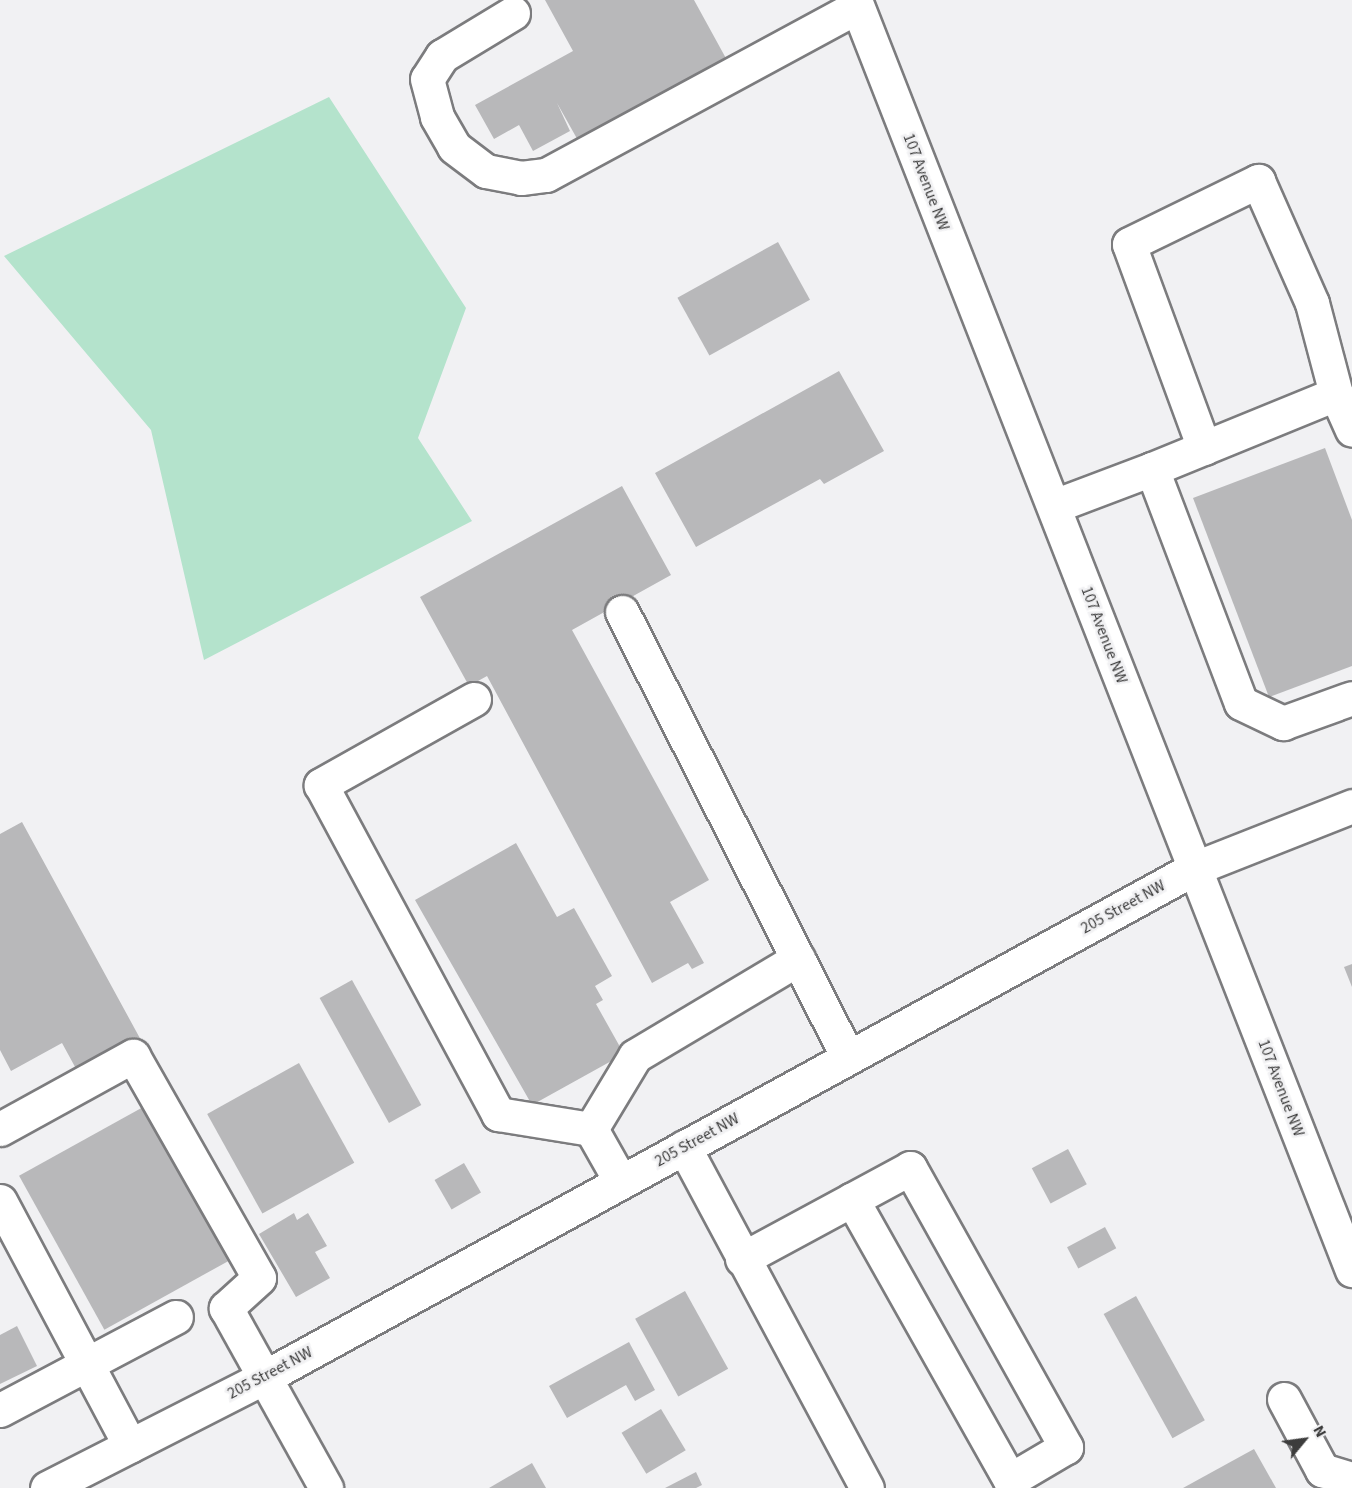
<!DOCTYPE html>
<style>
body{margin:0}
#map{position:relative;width:1352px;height:1488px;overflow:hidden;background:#f1f1f3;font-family:"Source Sans 3",sans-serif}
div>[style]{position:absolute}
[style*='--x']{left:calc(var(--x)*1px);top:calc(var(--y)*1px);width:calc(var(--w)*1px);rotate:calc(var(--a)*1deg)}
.green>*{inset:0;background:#b4e3cc}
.building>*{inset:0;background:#b8b8ba;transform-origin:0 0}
.roads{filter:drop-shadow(2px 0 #7c7c7e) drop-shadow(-2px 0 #7c7c7e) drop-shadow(0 2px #7c7c7e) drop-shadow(0 -2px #7c7c7e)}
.minor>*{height:33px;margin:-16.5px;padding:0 16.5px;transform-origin:16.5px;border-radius:16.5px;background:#fff}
span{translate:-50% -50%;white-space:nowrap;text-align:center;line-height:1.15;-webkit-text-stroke:5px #f1f1f3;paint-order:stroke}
.street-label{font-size:16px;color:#3c3c3c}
.north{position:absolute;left:1274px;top:1410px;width:60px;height:60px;-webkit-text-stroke:4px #f1f1f3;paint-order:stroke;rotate:61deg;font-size:16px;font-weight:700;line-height:24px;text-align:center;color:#3c3c3c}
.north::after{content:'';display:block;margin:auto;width:21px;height:27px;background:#3c3c3c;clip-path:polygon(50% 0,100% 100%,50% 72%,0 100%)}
</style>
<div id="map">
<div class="green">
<i style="clip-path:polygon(329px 97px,466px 308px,418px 438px,472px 521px,204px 660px,151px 430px,4px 256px)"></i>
</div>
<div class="building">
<i style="clip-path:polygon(545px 0,694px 0,728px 62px,580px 144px,557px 103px,570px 131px,533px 151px,519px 125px,494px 139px,475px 105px,573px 51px)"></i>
<i style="left:778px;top:242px;width:66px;height:115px;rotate:61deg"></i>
<i style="clip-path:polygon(839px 371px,884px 451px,824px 484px,820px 479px,696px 547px,655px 473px)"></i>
<i style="clip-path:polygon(1325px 448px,1352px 520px,1352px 666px,1269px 697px,1193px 498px)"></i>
<i style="clip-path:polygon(622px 486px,671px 575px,572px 630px,709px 880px,670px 902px,704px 963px,692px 969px,688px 963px,652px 983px,487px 676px,469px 686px,420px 597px)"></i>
<i style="clip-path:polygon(22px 822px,142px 1042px,80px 1076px,62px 1043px,11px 1071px,0 1050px,0 834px)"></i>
<i style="clip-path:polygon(516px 843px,557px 917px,574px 908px,612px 976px,595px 986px,603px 1000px,596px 1004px,624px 1054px,532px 1105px,415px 900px)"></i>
<i style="clip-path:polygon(1352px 964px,1352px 987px,1344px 967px)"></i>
<i style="left:352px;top:980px;width:143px;height:37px;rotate:61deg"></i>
<i style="left:299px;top:1063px;width:114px;height:105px;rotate:61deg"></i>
<i style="left:145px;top:1106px;width:176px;height:144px;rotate:61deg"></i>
<i style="left:1068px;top:1149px;width:40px;height:41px;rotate:62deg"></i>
<i style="left:464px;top:1163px;width:34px;height:34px;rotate:60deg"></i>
<i style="clip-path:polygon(294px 1213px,297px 1220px,308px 1213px,327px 1246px,315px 1252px,330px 1278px,296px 1297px,259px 1234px)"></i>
<i style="left:1105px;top:1227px;width:24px;height:43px;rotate:62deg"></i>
<i style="left:685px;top:1291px;width:89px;height:57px;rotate:61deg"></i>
<i style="left:1136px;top:1296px;width:142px;height:37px;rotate:61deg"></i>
<i style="clip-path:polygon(17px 1326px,37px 1366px,0 1384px,0 1335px)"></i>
<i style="clip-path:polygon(629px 1342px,655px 1390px,635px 1401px,626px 1385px,567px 1418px,549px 1386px)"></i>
<i style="left:661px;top:1409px;width:48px;height:46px;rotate:59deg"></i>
<i style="clip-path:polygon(1254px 1449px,1276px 1488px,1183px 1488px)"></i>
<i style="clip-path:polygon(532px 1463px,546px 1488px,489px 1488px)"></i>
<i style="clip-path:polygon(696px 1472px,702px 1485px,696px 1488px,665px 1488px)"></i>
</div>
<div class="roads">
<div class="minor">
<i style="--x:855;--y:0;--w:1364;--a:68.63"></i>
<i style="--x:513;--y:13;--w:83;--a:148.8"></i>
<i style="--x:442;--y:56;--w:27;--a:123"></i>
<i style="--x:427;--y:79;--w:39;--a:75"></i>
<i style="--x:437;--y:117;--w:34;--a:60"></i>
<i style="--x:454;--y:147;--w:40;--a:37"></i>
<i style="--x:486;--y:171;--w:36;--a:11"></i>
<i style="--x:521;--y:178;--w:25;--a:-7"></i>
<i style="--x:546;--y:175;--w:353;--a:-28.4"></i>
<i style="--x:1204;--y:448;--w:217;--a:-110.2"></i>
<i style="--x:1129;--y:244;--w:144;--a:-26"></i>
<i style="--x:1258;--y:181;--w:133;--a:66.1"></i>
<i style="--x:1312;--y:303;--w:94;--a:75.2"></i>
<i style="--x:1152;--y:469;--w:199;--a:-22.2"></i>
<i style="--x:1336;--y:394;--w:39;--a:66"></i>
<i style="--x:1054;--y:506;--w:105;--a:-20.7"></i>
<i style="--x:1152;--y:469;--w:250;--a:69.2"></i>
<i style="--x:1241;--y:703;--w:47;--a:25.5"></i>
<i style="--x:1283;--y:723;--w:73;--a:-19.9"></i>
<i style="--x:622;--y:612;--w:500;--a:63.1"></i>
<i style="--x:474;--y:699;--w:176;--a:150.7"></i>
<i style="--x:321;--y:785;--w:374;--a:61.7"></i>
<i style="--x:498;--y:1114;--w:94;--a:9.2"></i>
<i style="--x:0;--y:1129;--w:152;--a:-28.8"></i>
<i style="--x:133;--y:1056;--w:255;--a:60.4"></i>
<i style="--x:259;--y:1278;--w:45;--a:137.7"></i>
<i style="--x:226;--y:1308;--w:206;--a:60.9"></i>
<i style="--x:684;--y:1147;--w:387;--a:61.8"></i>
<i style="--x:621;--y:1182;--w:61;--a:-119.5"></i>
<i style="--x:591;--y:1129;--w:85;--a:-58.9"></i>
<i style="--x:635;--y:1056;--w:190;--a:-30.8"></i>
<i style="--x:0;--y:1201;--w:277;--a:62"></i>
<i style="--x:742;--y:1259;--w:191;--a:-28.4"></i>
<i style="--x:910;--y:1168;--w:320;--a:60.8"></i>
<i style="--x:1066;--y:1447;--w:65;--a:149.5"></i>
<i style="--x:1010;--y:1480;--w:322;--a:-119.4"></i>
<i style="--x:1284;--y:1399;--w:81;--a:61.8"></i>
<i style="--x:1322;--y:1470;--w:31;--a:17"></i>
<i style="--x:0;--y:1410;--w:199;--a:-27.9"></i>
<i style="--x:47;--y:1488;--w:242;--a:-27"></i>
<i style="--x:263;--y:1378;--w:1062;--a:-28.69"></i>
<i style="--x:1195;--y:868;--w:169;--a:-21.5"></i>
</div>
</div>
<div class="street-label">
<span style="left:926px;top:182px;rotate:69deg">107 Avenue NW</span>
<span style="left:1104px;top:635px;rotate:69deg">107 Avenue NW</span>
<span style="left:1123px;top:907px;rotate:-29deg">205 Street NW</span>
<span style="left:1281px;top:1088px;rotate:69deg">107 Avenue NW</span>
<span style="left:697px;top:1140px;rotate:-29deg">205 Street NW</span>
<span style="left:270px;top:1373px;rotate:-28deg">205 Street NW</span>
</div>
<div class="north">N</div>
</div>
